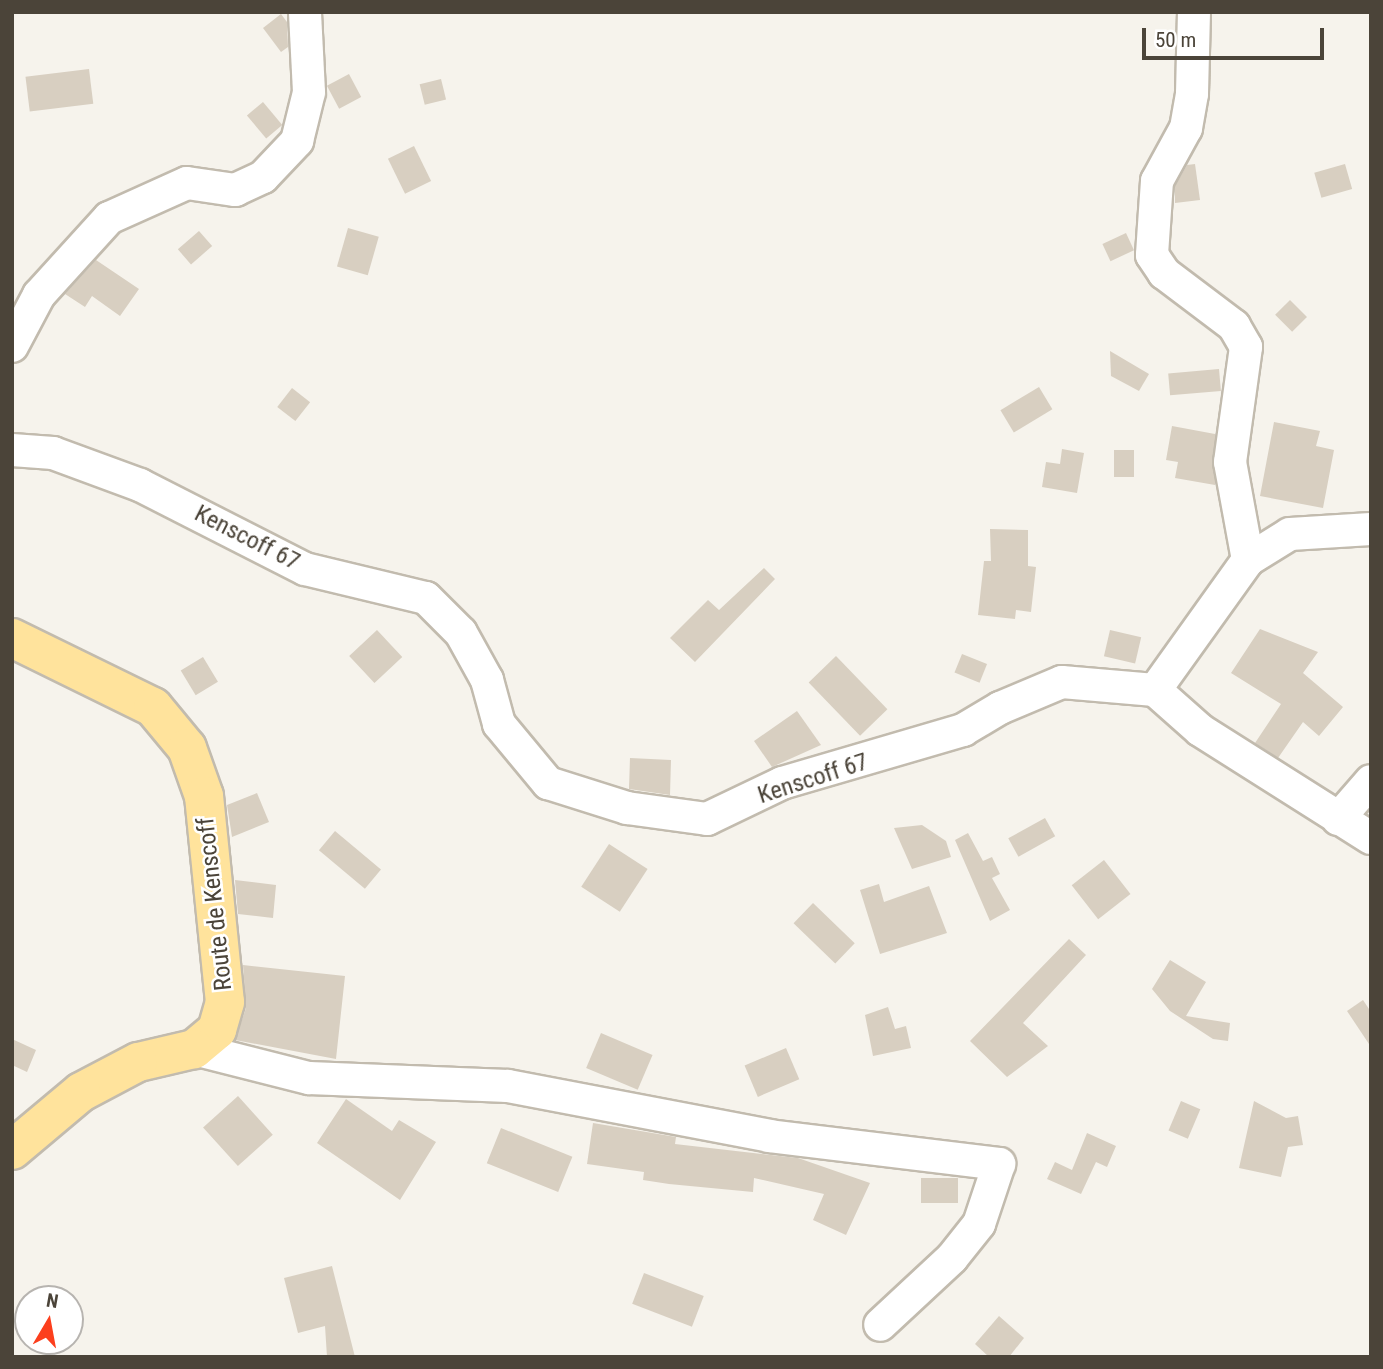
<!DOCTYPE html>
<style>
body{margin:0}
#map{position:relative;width:1383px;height:1369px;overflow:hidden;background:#f6f3ec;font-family:"Roboto Condensed",sans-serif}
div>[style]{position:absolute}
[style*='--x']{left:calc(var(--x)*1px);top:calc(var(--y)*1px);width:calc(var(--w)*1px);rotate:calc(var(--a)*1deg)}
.building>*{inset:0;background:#d8cfc1;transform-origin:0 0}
.roads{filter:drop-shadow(2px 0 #c2bbae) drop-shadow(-2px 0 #c2bbae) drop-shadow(0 2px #c2bbae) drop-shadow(0 -2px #c2bbae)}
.minor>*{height:32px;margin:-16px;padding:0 16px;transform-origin:16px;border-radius:16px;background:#fff}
.major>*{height:38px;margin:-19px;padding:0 19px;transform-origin:19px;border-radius:19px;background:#ffe39c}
span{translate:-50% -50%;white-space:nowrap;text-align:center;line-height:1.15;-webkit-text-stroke:5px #fff;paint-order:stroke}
.street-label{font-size:24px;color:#4b4439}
.frame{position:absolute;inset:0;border:14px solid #4b4439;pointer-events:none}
.north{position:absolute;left:14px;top:1285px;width:70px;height:70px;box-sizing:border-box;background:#fff;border:2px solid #b7b4b0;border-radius:50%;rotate:10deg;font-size:19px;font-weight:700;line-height:28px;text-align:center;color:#4b4439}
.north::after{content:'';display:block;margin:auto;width:24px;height:32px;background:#fc3f1d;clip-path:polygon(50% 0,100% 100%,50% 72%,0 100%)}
.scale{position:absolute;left:1142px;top:28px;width:182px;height:32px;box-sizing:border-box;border:4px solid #4b4439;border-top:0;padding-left:9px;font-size:21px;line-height:24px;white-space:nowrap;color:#4b4439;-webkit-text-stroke:5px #fff;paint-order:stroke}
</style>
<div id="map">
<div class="building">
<i style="clip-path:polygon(281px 14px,287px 22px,288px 47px,281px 52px,263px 28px)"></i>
<i style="left:89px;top:69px;width:35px;height:64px;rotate:83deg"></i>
<i style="left:349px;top:74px;width:26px;height:25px;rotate:62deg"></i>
<i style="left:441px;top:79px;width:21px;height:22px;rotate:76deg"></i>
<i style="left:263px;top:102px;width:30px;height:21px;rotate:50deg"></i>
<i style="left:414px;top:146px;width:39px;height:29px;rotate:64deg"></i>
<i style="clip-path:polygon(1195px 164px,1200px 200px,1175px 203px,1175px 186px,1187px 165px)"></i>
<i style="left:1345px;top:164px;width:26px;height:32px;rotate:74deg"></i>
<i style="left:348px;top:228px;width:32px;height:40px;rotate:16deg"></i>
<i style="left:199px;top:231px;width:20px;height:28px;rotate:49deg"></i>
<i style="left:1126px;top:233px;width:19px;height:26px;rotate:65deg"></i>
<i style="clip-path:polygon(96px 260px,139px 289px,120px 316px,92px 296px,85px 307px,65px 294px)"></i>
<i style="left:1290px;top:300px;width:24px;height:21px;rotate:45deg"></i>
<i style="clip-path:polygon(1110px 351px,1149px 374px,1139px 391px,1111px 376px)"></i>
<i style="left:1219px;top:369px;width:22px;height:51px;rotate:85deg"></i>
<i style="left:1039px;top:387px;width:26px;height:45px;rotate:59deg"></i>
<i style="left:292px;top:388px;width:23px;height:24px;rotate:38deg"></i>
<i style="clip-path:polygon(1274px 422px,1320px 431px,1316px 446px,1334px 450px,1323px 508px,1260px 496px)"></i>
<i style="clip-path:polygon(1172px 426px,1215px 434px,1215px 485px,1175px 478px,1178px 462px,1166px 460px)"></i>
<i style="clip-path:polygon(1062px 449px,1084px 453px,1077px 493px,1042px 487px,1046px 462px,1060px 464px)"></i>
<i style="left:1114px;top:450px;width:20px;height:27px"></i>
<i style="clip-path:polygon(990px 529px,1028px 530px,1028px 566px,1036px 567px,1031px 612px,1016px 610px,1015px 619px,978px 615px,984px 561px,991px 561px)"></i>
<i style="clip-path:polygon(764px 568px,775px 579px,695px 662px,670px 638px,708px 600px,719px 610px)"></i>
<i style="clip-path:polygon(1260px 629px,1318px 652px,1303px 673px,1343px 707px,1319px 736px,1303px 722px,1278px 758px,1255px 743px,1281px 704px,1231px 673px)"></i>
<i style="left:377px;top:630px;width:37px;height:38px;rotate:47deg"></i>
<i style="left:1110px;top:630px;width:32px;height:27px;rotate:13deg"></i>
<i style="left:962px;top:654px;width:27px;height:20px;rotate:22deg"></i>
<i style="left:836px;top:656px;width:74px;height:38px;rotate:46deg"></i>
<i style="left:203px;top:657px;width:29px;height:26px;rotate:59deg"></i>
<i style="clip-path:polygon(797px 711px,821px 745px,772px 767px,754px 741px)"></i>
<i style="clip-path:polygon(630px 758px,671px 760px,670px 795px,629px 789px)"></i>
<i style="clip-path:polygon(257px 793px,269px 822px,232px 837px,227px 805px)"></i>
<i style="left:1045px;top:818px;width:21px;height:42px;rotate:61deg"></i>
<i style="clip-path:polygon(922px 825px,946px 841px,951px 857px,912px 869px,894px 828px)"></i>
<i style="left:335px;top:831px;width:60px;height:25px;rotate:40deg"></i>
<i style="clip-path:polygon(968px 833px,983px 861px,992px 857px,1000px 874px,992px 878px,1010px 910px,990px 921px,955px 840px)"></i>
<i style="left:609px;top:844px;width:46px;height:51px;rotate:33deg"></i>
<i style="left:1104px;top:860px;width:43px;height:41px;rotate:52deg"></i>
<i style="clip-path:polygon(235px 880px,276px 885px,273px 918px,238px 914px)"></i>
<i style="clip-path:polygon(879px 884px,884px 902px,929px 886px,947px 933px,880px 954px,860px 890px)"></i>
<i style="left:813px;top:903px;width:58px;height:28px;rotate:44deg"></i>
<i style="clip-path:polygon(1069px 939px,1086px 955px,1023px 1023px,1048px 1046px,1007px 1077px,970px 1041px)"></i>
<i style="clip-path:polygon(1170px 960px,1206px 982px,1186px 1016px,1230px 1023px,1228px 1041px,1213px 1039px,1170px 1011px,1152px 989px)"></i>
<i style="clip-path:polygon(243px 965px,345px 976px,336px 1059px,235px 1040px,246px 1008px)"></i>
<i style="clip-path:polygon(1363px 1000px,1371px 1012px,1371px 1047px,1347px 1011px)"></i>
<i style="clip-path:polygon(888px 1007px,895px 1029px,906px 1026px,911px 1048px,873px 1056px,865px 1015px)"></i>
<i style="left:601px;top:1033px;width:56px;height:38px;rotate:23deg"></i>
<i style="clip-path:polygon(12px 1039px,36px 1050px,27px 1072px,12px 1065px)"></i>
<i style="left:786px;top:1048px;width:34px;height:45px;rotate:67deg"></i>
<i style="left:238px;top:1096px;width:52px;height:47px;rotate:48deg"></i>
<i style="clip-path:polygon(346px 1099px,392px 1131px,399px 1120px,436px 1142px,400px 1200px,317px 1143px)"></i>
<i style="left:1181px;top:1101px;width:21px;height:32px;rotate:23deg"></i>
<i style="clip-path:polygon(1254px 1101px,1286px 1118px,1298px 1116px,1303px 1145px,1288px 1147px,1281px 1177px,1239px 1168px)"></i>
<i style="clip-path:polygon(593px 1123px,676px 1137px,675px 1144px,798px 1158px,870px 1183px,846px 1235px,813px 1220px,824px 1194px,754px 1178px,753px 1192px,669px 1184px,643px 1180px,644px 1172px,587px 1164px)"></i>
<i style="left:501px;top:1128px;width:77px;height:38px;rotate:22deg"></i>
<i style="clip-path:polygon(1087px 1133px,1116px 1146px,1107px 1167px,1096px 1162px,1081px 1194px,1047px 1179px,1055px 1162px,1072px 1170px)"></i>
<i style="left:958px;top:1178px;width:25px;height:37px;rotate:90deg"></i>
<i style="clip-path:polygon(332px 1266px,355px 1357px,327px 1357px,325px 1326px,298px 1333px,284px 1278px)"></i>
<i style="left:644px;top:1273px;width:64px;height:33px;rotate:21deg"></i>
<i style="clip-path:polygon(999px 1316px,1024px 1338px,1009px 1357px,989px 1357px,975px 1344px)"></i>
</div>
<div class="roads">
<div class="minor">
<i style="--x:1194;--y:12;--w:82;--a:91.4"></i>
<i style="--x:1192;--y:94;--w:35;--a:100"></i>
<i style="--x:1186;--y:128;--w:60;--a:118.7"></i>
<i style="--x:1157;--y:181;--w:74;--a:93.9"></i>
<i style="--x:1152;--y:255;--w:22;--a:56"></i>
<i style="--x:1164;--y:273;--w:88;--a:37.1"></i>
<i style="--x:1234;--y:326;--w:24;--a:60"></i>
<i style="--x:1246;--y:347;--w:116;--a:97.9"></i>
<i style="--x:1230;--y:462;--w:100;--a:79.6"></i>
<i style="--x:12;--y:346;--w:58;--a:-62.1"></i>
<i style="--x:39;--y:295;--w:104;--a:-47.7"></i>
<i style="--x:109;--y:218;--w:85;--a:-24.2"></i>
<i style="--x:187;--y:183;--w:49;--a:8.3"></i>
<i style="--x:235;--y:190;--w:31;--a:-25"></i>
<i style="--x:263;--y:177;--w:50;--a:-46.6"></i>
<i style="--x:297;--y:141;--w:50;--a:-76.2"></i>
<i style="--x:309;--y:92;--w:80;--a:-92.9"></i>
<i style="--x:12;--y:450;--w:41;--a:4.2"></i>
<i style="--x:53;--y:453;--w:93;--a:20.2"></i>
<i style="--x:140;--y:485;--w:185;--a:27"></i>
<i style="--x:305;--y:569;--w:124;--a:13.5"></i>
<i style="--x:426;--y:598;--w:49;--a:45"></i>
<i style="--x:461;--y:633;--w:54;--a:61"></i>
<i style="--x:487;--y:680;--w:46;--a:74.7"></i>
<i style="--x:499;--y:724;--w:77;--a:50.3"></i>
<i style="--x:548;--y:783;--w:83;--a:17.6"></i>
<i style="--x:627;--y:808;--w:81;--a:7.8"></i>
<i style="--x:707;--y:819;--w:83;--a:-25.6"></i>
<i style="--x:782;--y:783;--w:189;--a:-16.3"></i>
<i style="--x:963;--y:730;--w:43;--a:-30.7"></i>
<i style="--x:1000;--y:708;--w:67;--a:-22.8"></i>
<i style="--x:1062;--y:682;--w:93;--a:4.9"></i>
<i style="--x:1155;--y:690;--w:160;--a:-54.4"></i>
<i style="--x:1248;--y:560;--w:49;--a:-31.8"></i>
<i style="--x:1290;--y:534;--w:81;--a:-3.5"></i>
<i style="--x:1155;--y:690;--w:60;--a:41.6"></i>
<i style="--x:1200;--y:730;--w:202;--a:32.3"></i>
<i style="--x:1338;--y:819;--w:50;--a:-49"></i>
<i style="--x:194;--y:1049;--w:119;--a:14.2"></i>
<i style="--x:309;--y:1078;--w:199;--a:2.3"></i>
<i style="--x:508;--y:1086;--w:266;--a:10.8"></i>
<i style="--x:769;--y:1136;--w:232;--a:6.9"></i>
<i style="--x:999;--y:1164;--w:63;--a:108.4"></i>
<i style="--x:979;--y:1224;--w:43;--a:128.5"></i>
<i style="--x:952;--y:1258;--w:98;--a:137.1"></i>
</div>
<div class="major">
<i style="--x:12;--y:638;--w:157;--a:26.1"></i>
<i style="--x:153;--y:707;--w:53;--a:50.3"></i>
<i style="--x:187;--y:748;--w:51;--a:70.5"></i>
<i style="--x:204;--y:796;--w:207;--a:84.2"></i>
<i style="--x:225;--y:1002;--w:29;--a:106"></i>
<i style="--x:217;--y:1030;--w:30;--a:140"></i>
<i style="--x:194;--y:1049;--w:57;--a:166.9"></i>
<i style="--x:138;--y:1062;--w:64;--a:152.2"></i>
<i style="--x:81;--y:1092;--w:90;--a:140"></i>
</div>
</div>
<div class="street-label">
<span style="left:247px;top:538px;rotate:27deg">Kenscoff 67</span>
<span style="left:813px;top:779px;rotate:-18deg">Kenscoff 67</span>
<span style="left:215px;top:904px;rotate:-96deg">Route de Kenscoff</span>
</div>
<div class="frame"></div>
<div class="north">N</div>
<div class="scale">50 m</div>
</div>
